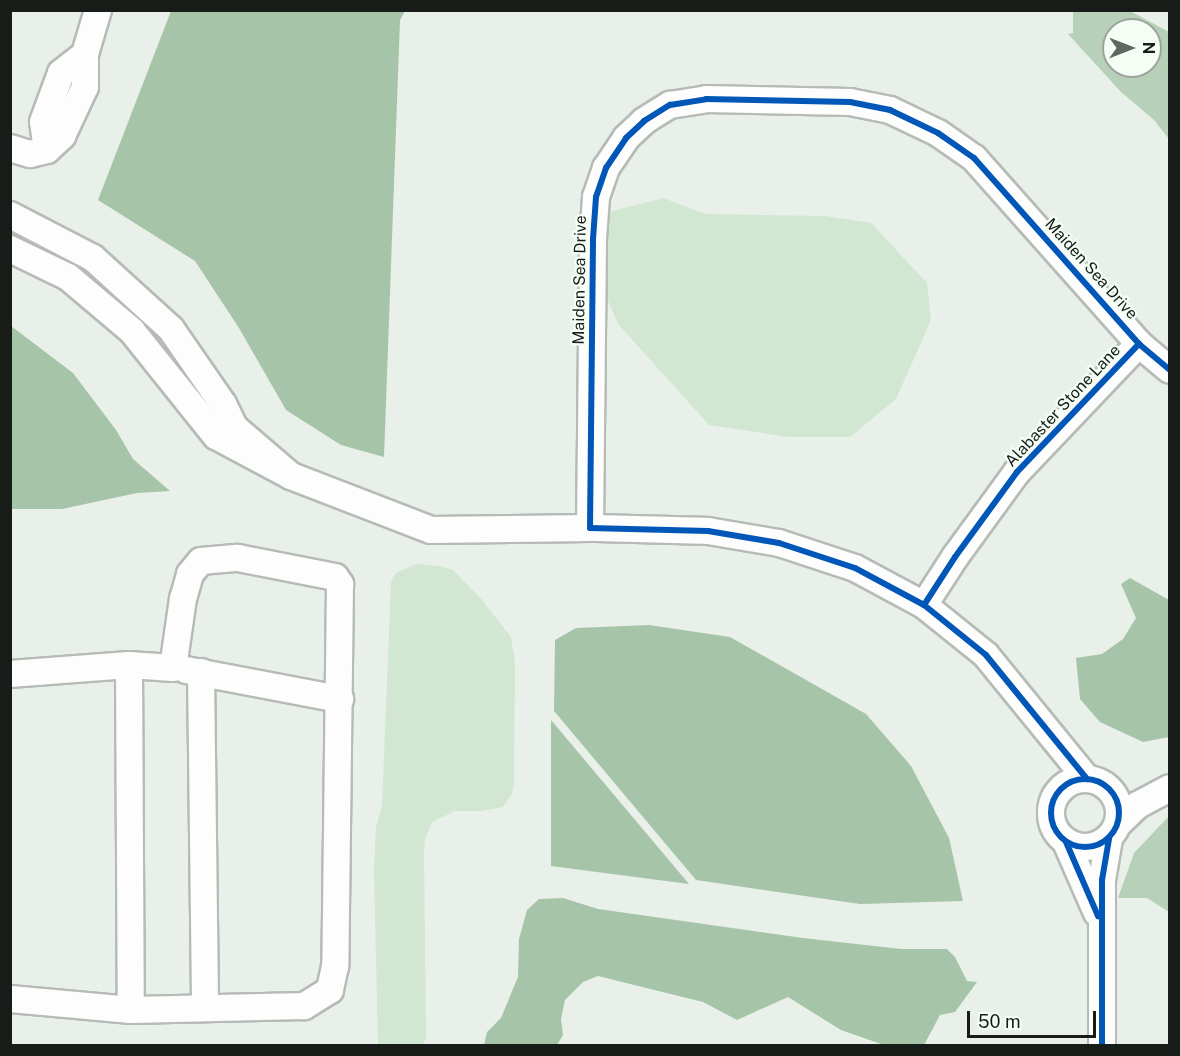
<!DOCTYPE html>
<style>
body{margin:0}
#map{position:relative;width:1180px;height:1056px;overflow:hidden;background:#e9efe9;font-family:"Public Sans",sans-serif}
div>[style]{position:absolute}
[style*='--x']{left:calc(var(--x)*1px);top:calc(var(--y)*1px);width:calc(var(--w)*1px);rotate:calc(var(--a)*1deg)}
.green>*{inset:0;background:#d1e7d2}
.forest>*{inset:0;background:#b7d1b9}
.water>*{inset:0;background:#a6c4a8}
.roads{filter:drop-shadow(2px 0 #b6bbb6) drop-shadow(-2px 0 #b6bbb6) drop-shadow(0 2px #b6bbb6) drop-shadow(0 -2px #b6bbb6)}
.minor>*{height:26px;margin:-13px;padding:0 13px;transform-origin:13px;border-radius:13px;background:#fcfdfc}
.minor>.ring{margin:-13px;padding:0;box-sizing:content-box;background:none;border:26px solid #fcfdfc;border-radius:50%}
.cycleway>*{height:6px;margin:-3px;padding:0 3px;transform-origin:3px;border-radius:3px;background:#0057b8}
.cycleway>.ring{margin:-3px;padding:0;box-sizing:content-box;background:none;border:6px solid #0057b8;border-radius:50%}
span{translate:-50% -50%;white-space:nowrap;text-align:center;line-height:1.15;-webkit-text-stroke:4.5px #f4fef5;paint-order:stroke}
.street-label{font-size:16px;color:#181c19}
.frame{position:absolute;inset:0;border:12px solid #181c19;pointer-events:none}
.north{position:absolute;left:1102px;top:18px;width:60px;height:60px;box-sizing:border-box;background:#f4fef5;border:2px solid #9ca49d;border-radius:50%;rotate:90deg;font-size:16px;font-weight:700;line-height:24px;text-align:center;color:#181c19}
.north::after{content:'';display:block;margin:auto;width:21px;height:27px;background:#616662;clip-path:polygon(50% 0,100% 100%,50% 72%,0 100%)}
.scale{position:absolute;left:967px;top:1011px;width:129px;height:27px;box-sizing:border-box;border:3px solid #181c19;border-top:0;padding-left:8px;font-size:18px;line-height:21px;white-space:nowrap;color:#181c19;-webkit-text-stroke:4px #f4fef5;paint-order:stroke}
</style>
<div id="map">
<div class="green">
<i style="clip-path:polygon(663px 198px,706px 214px,825px 216px,871px 223px,927px 283px,931px 320px,896px 399px,850px 437px,788px 437px,709px 425px,618px 324px,602px 287px,605px 213px)"></i>
<i style="clip-path:polygon(417px 564px,438px 566px,453px 570px,483px 601px,511px 637px,515px 662px,514px 783px,512px 794px,503px 807px,481px 811px,455px 811px,432px 822px,425px 839px,424px 855px,426px 1038px,422px 1045px,378px 1045px,374px 870px,376px 827px,382px 806px,391px 582px,396px 573px)"></i>
</div>
<div class="forest">
<i style="clip-path:polygon(evenodd,1073px 10px,1130px 11px,1169px 32px,1169px 139px,1154px 120px,1121px 92px,1068px 34px,1073px 33px,1073px 10px,1114px 30px,1150px 30px,1150px 66px,1114px 66px,1114px 30px)"></i>
<i style="clip-path:polygon(1169px 816px,1169px 912px,1147px 898px,1118px 898px,1134px 853px)"></i>
</div>
<div class="water">
<i style="clip-path:polygon(171px 11px,405px 11px,400px 20px,384px 457px,341px 445px,286px 410px,239px 328px,195px 261px,98px 200px)"></i>
<i style="clip-path:polygon(11px 326px,73px 373px,116px 430px,133px 459px,170px 491px,137px 493px,62px 509px,11px 509px)"></i>
<i style="clip-path:polygon(1130px 578px,1169px 600px,1169px 737px,1143px 742px,1100px 722px,1080px 699px,1076px 658px,1102px 654px,1123px 639px,1136px 618px,1121px 584px)"></i>
<i style="clip-path:polygon(649px 625px,730px 637px,866px 714px,911px 766px,949px 838px,963px 901px,860px 904px,696px 880px,554px 711px,555px 640px,576px 628px)"></i>
<i style="clip-path:polygon(551px 720px,689px 884px,551px 866px)"></i>
<i style="clip-path:polygon(563px 898px,598px 909px,803px 938px,901px 949px,947px 949px,955px 957px,967px 981px,977px 982px,955px 1012px,940px 1015px,924px 1045px,884px 1045px,841px 1030px,788px 997px,737px 1020px,703px 1002px,598px 976px,583px 982px,565px 1000px,561px 1019px,563px 1035px,557px 1045px,484px 1045px,487px 1032px,501px 1018px,518px 977px,519px 939px,527px 910px,539px 899px)"></i>
</div>
<div class="roads">
<div class="minor">
<i style="--x:10;--y:148;--w:21;--a:17"></i>
<i style="--x:30;--y:154;--w:17;--a:-13"></i>
<i style="--x:47;--y:150;--w:21;--a:-43"></i>
<i style="--x:62;--y:136;--w:54;--a:-64.9"></i>
<i style="--x:85;--y:87;--w:33;--a:-90"></i>
<i style="--x:85;--y:54;--w:46;--a:-73.5"></i>
<i style="--x:47;--y:150;--w:28;--a:-98"></i>
<i style="--x:43;--y:122;--w:52;--a:-69.8"></i>
<i style="--x:61;--y:73;--w:31;--a:-38"></i>
<i style="--x:10;--y:215;--w:93;--a:27.4"></i>
<i style="--x:93;--y:258;--w:105;--a:42.3"></i>
<i style="--x:171;--y:329;--w:91;--a:55.3"></i>
<i style="--x:223;--y:404;--w:25;--a:64"></i>
<i style="--x:234;--y:427;--w:75;--a:40.7"></i>
<i style="--x:291;--y:476;--w:85;--a:-151.9"></i>
<i style="--x:216;--y:436;--w:134;--a:-128.7"></i>
<i style="--x:132;--y:331;--w:84;--a:-139.8"></i>
<i style="--x:68;--y:277;--w:64;--a:-154.2"></i>
<i style="--x:291;--y:476;--w:150;--a:21.1"></i>
<i style="--x:431;--y:530;--w:159;--a:-0.7"></i>
<i style="--x:924;--y:605;--w:57;--a:-57.1"></i>
<i style="--x:955;--y:557;--w:105;--a:-53.9"></i>
<i style="--x:1017;--y:472;--w:177;--a:-46.4"></i>
<i style="--x:129;--y:665;--w:345;--a:89.7"></i>
<i style="--x:186;--y:670;--w:157;--a:10.7"></i>
<i style="--x:201;--y:672;--w:336;--a:89.3"></i>
<i style="--x:10;--y:674;--w:119;--a:-4.3"></i>
<i style="--x:129;--y:665;--w:44;--a:3.9"></i>
<i style="--x:173;--y:668;--w:70;--a:-81.8"></i>
<i style="--x:183;--y:599;--w:26;--a:-74"></i>
<i style="--x:190;--y:574;--w:17;--a:-50"></i>
<i style="--x:201;--y:561;--w:37;--a:-5"></i>
<i style="--x:238;--y:558;--w:99;--a:11.1"></i>
<i style="--x:335;--y:577;--w:9;--a:54"></i>
<i style="--x:340;--y:584;--w:382;--a:90.7"></i>
<i style="--x:335;--y:966;--w:25;--a:102"></i>
<i style="--x:330;--y:990;--w:31;--a:148"></i>
<i style="--x:304;--y:1006;--w:173;--a:178.7"></i>
<i style="--x:131;--y:1010;--w:121;--a:-174.8"></i>
<i class="ring" style="left:1051px;top:779px;width:42px;height:42px"></i>
<i style="--x:1087;--y:779;--w:160;--a:-129.2"></i>
<i style="--x:986;--y:655;--w:80;--a:-141.1"></i>
<i style="--x:924;--y:605;--w:78;--a:-151.8"></i>
<i style="--x:855;--y:568;--w:80;--a:-161.8"></i>
<i style="--x:779;--y:543;--w:72;--a:-170.4"></i>
<i style="--x:708;--y:531;--w:118;--a:-178.5"></i>
<i style="--x:590;--y:528;--w:289;--a:-89.4"></i>
<i style="--x:593;--y:239;--w:42;--a:-85.9"></i>
<i style="--x:596;--y:197;--w:31;--a:-71"></i>
<i style="--x:606;--y:168;--w:36;--a:-56"></i>
<i style="--x:626;--y:138;--w:25;--a:-43"></i>
<i style="--x:644;--y:121;--w:31;--a:-32"></i>
<i style="--x:670;--y:105;--w:36;--a:-9"></i>
<i style="--x:706;--y:99;--w:144;--a:1.2"></i>
<i style="--x:850;--y:102;--w:41;--a:11.3"></i>
<i style="--x:890;--y:110;--w:53;--a:25.6"></i>
<i style="--x:938;--y:133;--w:44;--a:34.8"></i>
<i style="--x:974;--y:158;--w:249;--a:48.4"></i>
<i style="--x:1139;--y:344;--w:40;--a:40"></i>
<i style="--x:1117;--y:825;--w:29;--a:-44"></i>
<i style="--x:1138;--y:805;--w:36;--a:-28"></i>
<i style="--x:1066;--y:842;--w:77;--a:66.4"></i>
<i style="--x:1102;--y:1046;--w:166;--a:-90"></i>
<i style="--x:1102;--y:880;--w:42;--a:-80.3"></i>
</div>
</div>
<div class="cycleway">
<i style="--x:924;--y:605;--w:57;--a:-57.1"></i>
<i style="--x:955;--y:557;--w:105;--a:-53.9"></i>
<i style="--x:1017;--y:472;--w:177;--a:-46.4"></i>
<i class="ring" style="left:1051px;top:779px;width:62px;height:62px"></i>
<i style="--x:1087;--y:779;--w:160;--a:-129.2"></i>
<i style="--x:986;--y:655;--w:80;--a:-141.1"></i>
<i style="--x:924;--y:605;--w:78;--a:-151.8"></i>
<i style="--x:855;--y:568;--w:80;--a:-161.8"></i>
<i style="--x:779;--y:543;--w:72;--a:-170.4"></i>
<i style="--x:708;--y:531;--w:118;--a:-178.5"></i>
<i style="--x:590;--y:528;--w:289;--a:-89.4"></i>
<i style="--x:593;--y:239;--w:42;--a:-85.9"></i>
<i style="--x:596;--y:197;--w:31;--a:-71"></i>
<i style="--x:606;--y:168;--w:36;--a:-56"></i>
<i style="--x:626;--y:138;--w:25;--a:-43"></i>
<i style="--x:644;--y:121;--w:31;--a:-32"></i>
<i style="--x:670;--y:105;--w:36;--a:-9"></i>
<i style="--x:706;--y:99;--w:144;--a:1.2"></i>
<i style="--x:850;--y:102;--w:41;--a:11.3"></i>
<i style="--x:890;--y:110;--w:53;--a:25.6"></i>
<i style="--x:938;--y:133;--w:44;--a:34.8"></i>
<i style="--x:974;--y:158;--w:249;--a:48.4"></i>
<i style="--x:1139;--y:344;--w:40;--a:40"></i>
<i style="--x:1066;--y:842;--w:81;--a:66.6"></i>
<i style="--x:1102;--y:1046;--w:166;--a:-90"></i>
<i style="--x:1102;--y:880;--w:42;--a:-80.3"></i>
</div>
<div class="street-label">
<span style="left:1091px;top:269px;rotate:48deg">Maiden Sea Drive</span>
<span style="left:580px;top:280px;rotate:-89deg">Maiden Sea Drive</span>
<span style="left:1063px;top:406px;rotate:-47deg">Alabaster Stone Lane</span>
</div>
<div class="frame"></div>
<div class="north">N</div>
<div class="scale">50 m</div>
</div>
